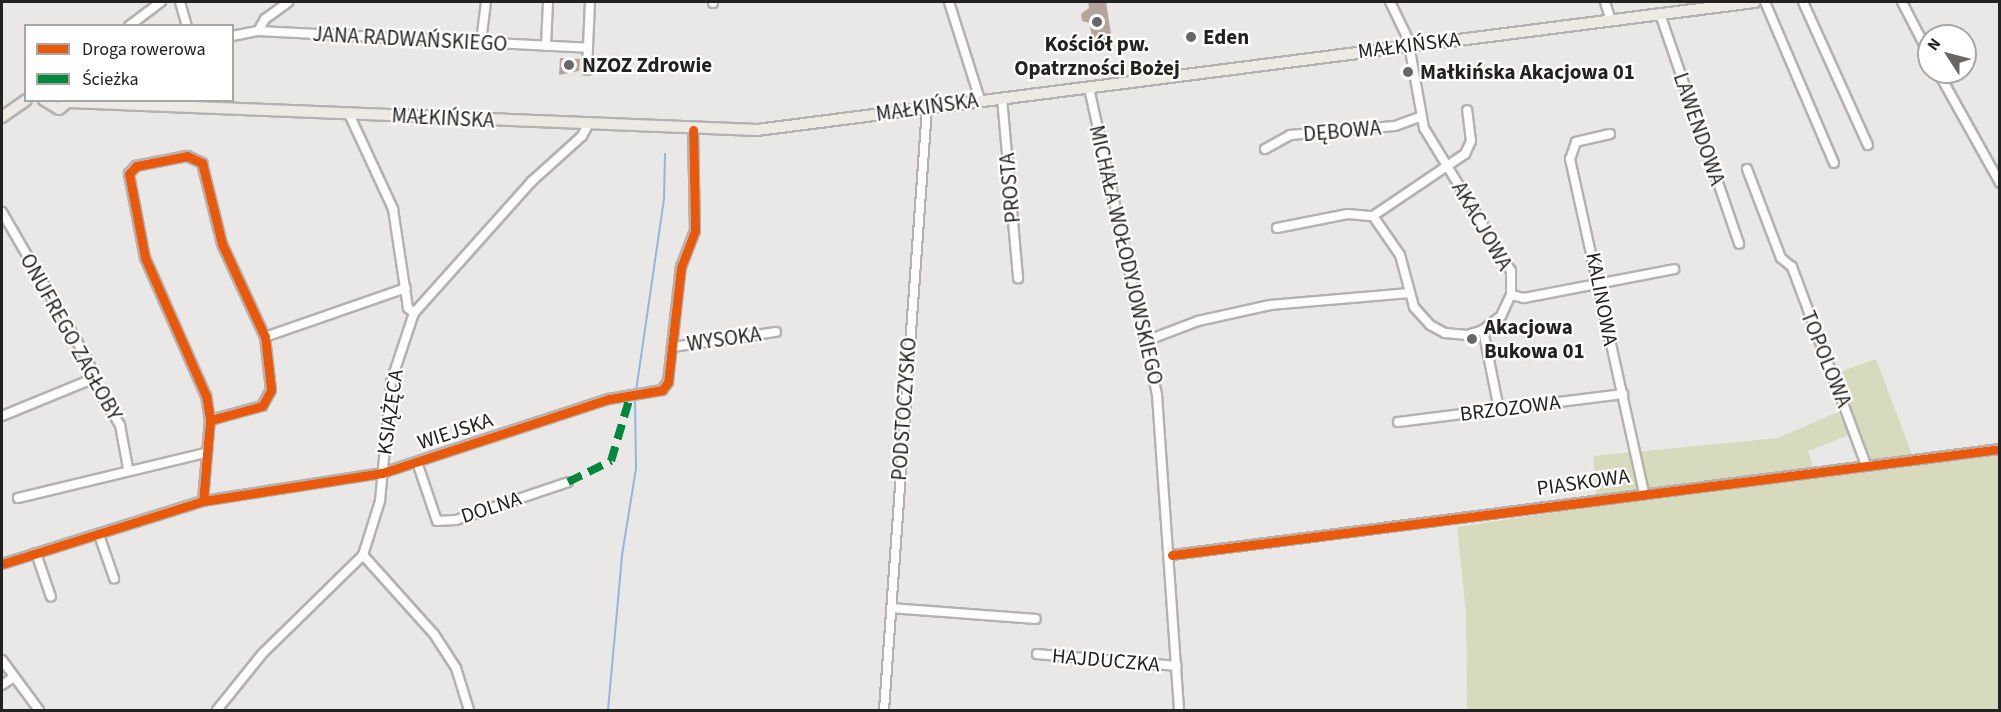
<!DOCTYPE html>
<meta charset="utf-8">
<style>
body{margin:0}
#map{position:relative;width:2001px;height:712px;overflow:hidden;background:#eae8e6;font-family:"Source Sans 3",sans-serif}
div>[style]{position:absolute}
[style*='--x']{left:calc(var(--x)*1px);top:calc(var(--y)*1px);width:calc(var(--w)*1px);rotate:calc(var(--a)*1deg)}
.green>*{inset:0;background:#d8dabd}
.stream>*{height:2px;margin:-1px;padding:0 1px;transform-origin:1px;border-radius:1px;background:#92b6e2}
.building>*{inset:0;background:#b4a49c}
.roads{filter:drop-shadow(2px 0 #b3b2b1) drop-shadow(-2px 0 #b3b2b1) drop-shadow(0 2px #b3b2b1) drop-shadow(0 -2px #b3b2b1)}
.minor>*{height:8px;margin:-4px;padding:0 4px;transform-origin:4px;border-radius:4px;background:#fcfcfb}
.major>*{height:10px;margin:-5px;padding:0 5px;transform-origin:5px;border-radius:5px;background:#edeae3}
.quiet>*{height:8px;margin-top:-4px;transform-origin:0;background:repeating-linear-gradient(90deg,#00873e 0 15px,transparent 0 23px)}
.cycleway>*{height:9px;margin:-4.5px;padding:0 4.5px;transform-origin:4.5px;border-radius:4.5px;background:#e8590c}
.dots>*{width:16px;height:16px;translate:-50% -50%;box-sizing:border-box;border:3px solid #fff;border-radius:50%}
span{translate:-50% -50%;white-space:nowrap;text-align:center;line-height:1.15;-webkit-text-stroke:4.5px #fff;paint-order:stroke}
.poi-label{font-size:21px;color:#232221;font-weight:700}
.left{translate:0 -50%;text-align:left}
.street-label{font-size:21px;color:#232221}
.frame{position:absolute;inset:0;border:3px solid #232221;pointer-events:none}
.legend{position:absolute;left:24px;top:24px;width:210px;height:78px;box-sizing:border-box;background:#fff;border:2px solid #a7a7a6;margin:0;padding:8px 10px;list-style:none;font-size:18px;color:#232221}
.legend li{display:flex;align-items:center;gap:12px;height:30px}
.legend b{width:30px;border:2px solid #a7a7a6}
.north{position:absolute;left:1917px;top:24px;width:60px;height:60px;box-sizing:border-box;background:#fff;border:2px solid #a7a7a6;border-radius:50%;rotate:306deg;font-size:16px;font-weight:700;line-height:24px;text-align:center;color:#232221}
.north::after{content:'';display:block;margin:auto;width:21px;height:27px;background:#696766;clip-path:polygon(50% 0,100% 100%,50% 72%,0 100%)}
</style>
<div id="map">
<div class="green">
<i style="clip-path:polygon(1876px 359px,1916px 465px,1999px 454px,1999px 710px,1467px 710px,1466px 613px,1457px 527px,1597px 506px,1593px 456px,1778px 438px,1838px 412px,1849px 435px,1808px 451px,1814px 469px,1869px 463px,1837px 373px)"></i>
</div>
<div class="stream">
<i style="--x:636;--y:391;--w:195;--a:-81.7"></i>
<i style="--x:664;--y:198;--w:44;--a:-88.7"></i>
<i style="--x:608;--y:710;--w:156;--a:-84.8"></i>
<i style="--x:622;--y:555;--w:87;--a:-80.8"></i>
<i style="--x:636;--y:469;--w:68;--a:-90.8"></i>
</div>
<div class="building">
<i style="clip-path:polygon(1088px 2px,1106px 2px,1112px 40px,1092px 42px,1090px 23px,1082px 21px,1081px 14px,1089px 8px)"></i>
<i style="clip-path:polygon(560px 58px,580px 59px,579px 71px,559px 75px)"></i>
</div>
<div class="roads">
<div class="minor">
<i style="--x:180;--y:2;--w:25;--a:74"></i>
<i style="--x:713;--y:2;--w:1;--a:90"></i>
<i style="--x:949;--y:2;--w:103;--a:72.4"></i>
<i style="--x:1605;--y:2;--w:19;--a:72"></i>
<i style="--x:1765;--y:2;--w:175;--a:66.8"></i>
<i style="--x:1803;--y:2;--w:157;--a:65.6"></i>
<i style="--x:1902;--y:2;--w:59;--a:62.6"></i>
<i style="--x:1660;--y:14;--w:243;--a:71"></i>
<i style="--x:129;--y:26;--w:40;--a:-37"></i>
<i style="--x:258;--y:31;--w:14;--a:-60"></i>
<i style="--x:265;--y:19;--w:29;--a:-36"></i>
<i style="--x:232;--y:36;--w:26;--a:-11"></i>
<i style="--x:258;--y:31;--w:330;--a:2.9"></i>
<i style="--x:481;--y:42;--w:40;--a:-82.9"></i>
<i style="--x:546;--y:46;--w:44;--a:-87.4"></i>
<i style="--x:587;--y:70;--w:68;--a:-87.5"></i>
<i style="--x:1938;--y:72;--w:127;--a:60.8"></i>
<i style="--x:1089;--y:88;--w:314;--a:77.5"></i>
<i style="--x:1157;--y:395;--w:316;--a:86"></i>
<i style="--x:1002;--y:98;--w:181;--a:84.9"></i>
<i style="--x:349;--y:114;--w:105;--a:65.1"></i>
<i style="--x:393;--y:209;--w:100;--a:81.4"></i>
<i style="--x:408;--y:308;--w:8;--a:40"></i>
<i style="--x:1610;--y:134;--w:35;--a:167"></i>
<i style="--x:1576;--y:142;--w:18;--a:109"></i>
<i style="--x:1570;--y:159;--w:341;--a:77.5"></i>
<i style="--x:1265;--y:149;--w:29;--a:-29"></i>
<i style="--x:1290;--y:135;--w:105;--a:-4.9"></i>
<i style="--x:1395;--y:126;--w:27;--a:-20"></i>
<i style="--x:1747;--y:169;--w:95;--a:69.1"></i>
<i style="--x:1781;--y:258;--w:14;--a:39"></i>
<i style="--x:1792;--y:267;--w:211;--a:69.5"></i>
<i style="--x:2;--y:212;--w:173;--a:59.9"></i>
<i style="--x:89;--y:362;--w:17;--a:80"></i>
<i style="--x:92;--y:379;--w:54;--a:58.7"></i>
<i style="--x:120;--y:425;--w:44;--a:79.5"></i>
<i style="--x:1373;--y:216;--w:47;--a:55.3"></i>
<i style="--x:1400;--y:255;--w:54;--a:74.9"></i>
<i style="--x:1414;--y:307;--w:24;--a:48"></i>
<i style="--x:1430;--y:325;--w:17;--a:28"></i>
<i style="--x:1445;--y:333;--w:22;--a:5"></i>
<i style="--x:1467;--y:335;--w:17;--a:-17"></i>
<i style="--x:1483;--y:330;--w:23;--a:-38"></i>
<i style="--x:1501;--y:316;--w:23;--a:-65"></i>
<i style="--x:1511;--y:295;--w:24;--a:-90"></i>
<i style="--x:1511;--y:271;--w:167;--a:-121.3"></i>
<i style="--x:1424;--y:128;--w:90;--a:-100.2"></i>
<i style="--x:1408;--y:39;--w:41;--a:-115.9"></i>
<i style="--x:1277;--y:228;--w:72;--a:-11.2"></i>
<i style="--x:1348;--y:214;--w:25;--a:5"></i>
<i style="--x:1373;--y:216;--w:111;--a:-34"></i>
<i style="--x:1465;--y:154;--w:14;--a:-65"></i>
<i style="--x:1471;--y:141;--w:31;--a:-97"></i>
<i style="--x:1511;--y:295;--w:13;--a:13"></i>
<i style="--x:1524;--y:298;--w:153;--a:-10.9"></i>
<i style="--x:1483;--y:330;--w:81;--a:78.6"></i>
<i style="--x:265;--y:337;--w:149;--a:-19.2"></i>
<i style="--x:1148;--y:340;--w:53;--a:-20.8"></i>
<i style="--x:1198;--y:321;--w:74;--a:-12.5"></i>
<i style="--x:1270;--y:305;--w:140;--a:-4.9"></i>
<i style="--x:673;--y:347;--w:104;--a:-8.3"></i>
<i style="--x:2;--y:416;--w:97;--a:-22.3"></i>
<i style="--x:1398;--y:422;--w:227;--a:-7.1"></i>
<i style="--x:417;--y:462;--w:62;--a:71.3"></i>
<i style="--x:437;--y:521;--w:19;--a:-3"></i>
<i style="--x:456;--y:520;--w:118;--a:-18.7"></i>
<i style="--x:18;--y:498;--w:192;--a:-13.5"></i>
<i style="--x:203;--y:501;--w:81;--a:-85.1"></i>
<i style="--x:210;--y:420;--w:24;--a:-99"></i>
<i style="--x:206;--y:396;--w:151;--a:-113.8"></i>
<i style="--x:145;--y:258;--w:86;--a:-100.8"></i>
<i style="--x:129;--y:174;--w:11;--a:-49"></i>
<i style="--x:136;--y:166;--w:52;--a:-11.1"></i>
<i style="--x:187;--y:156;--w:17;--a:25"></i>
<i style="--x:202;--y:163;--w:83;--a:76.1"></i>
<i style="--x:222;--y:244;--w:102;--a:65.2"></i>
<i style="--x:265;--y:337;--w:53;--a:83.5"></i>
<i style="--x:271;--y:390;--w:18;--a:119"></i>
<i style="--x:262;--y:406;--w:54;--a:164.9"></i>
<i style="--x:99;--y:535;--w:46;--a:70.8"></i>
<i style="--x:36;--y:553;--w:46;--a:71.2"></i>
<i style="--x:363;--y:555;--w:106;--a:48.1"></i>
<i style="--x:434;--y:634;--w:40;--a:57.1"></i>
<i style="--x:456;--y:668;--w:44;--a:72.8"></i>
<i style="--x:1172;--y:555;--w:835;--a:-7.3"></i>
<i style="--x:2;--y:564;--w:211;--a:-17.4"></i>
<i style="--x:203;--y:501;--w:181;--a:-8.9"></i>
<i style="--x:382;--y:473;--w:239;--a:-18.1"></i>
<i style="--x:609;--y:399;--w:54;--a:-9.6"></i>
<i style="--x:662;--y:390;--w:10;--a:-53"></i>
<i style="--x:668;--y:382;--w:116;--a:-83.6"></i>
<i style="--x:681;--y:267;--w:39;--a:-69"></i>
<i style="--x:695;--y:231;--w:101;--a:-91.1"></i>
<i style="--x:891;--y:608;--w:145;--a:4.3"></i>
<i style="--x:1037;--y:654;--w:140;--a:4.9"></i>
<i style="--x:2;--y:660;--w:62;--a:53.5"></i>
<i style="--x:2;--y:685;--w:14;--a:-34"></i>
<i style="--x:217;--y:710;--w:72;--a:-51.2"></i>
<i style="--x:262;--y:654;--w:141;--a:-44.4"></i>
<i style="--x:363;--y:555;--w:57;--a:-72.5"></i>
<i style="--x:380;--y:501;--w:120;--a:-84.7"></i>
<i style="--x:391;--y:382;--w:73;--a:-71.6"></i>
<i style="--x:414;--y:313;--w:176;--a:-48.2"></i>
<i style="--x:531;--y:182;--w:69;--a:-42"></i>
<i style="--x:582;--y:136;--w:13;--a:-61"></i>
<i style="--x:884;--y:710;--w:604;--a:-85.91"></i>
</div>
<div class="major">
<i style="--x:44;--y:100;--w:17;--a:31"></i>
<i style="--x:59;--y:109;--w:14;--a:-39"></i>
<i style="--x:69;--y:102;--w:689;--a:2.33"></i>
<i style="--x:757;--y:130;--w:1006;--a:-7.31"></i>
<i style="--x:2;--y:117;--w:29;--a:-35"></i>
</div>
</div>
<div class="quiet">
<i style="--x:568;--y:482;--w:48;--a:-26"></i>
<i style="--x:611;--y:461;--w:67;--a:-73.5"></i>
</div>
<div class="cycleway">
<i style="--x:203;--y:501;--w:81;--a:-85.1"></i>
<i style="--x:210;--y:420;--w:24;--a:-99"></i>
<i style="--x:206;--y:396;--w:151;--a:-113.8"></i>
<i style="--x:145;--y:258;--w:86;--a:-100.8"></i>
<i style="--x:129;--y:174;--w:11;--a:-49"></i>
<i style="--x:136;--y:166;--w:52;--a:-11.1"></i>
<i style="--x:187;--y:156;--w:17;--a:25"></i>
<i style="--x:202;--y:163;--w:83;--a:76.1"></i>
<i style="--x:222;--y:244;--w:102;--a:65.2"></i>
<i style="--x:265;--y:337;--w:53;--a:83.5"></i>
<i style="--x:271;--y:390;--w:18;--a:119"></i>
<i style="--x:262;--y:406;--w:54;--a:164.9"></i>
<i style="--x:1172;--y:555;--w:835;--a:-7.3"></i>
<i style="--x:2;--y:564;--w:211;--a:-17.4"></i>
<i style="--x:203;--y:501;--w:181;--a:-8.9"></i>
<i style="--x:382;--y:473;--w:239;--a:-18.1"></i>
<i style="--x:609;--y:399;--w:54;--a:-9.6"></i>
<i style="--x:662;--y:390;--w:10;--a:-53"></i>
<i style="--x:668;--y:382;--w:116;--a:-83.6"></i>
<i style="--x:681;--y:267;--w:39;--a:-69"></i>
<i style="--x:695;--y:231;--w:101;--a:-91.1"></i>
</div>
<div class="dots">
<i style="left:1097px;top:22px;background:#696766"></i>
<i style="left:1191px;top:37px;background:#696766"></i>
<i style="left:569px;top:65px;background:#696766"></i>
<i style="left:1408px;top:72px;background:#696766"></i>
<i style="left:1472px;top:339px;background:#696766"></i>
</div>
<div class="poi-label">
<span class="left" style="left:1203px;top:37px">Eden</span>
<span style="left:1097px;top:56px">Kościół pw.<br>Opatrzności Bożej</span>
<span class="left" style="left:582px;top:65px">NZOZ Zdrowie</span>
<span class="left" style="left:1420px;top:72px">Małkińska Akacjowa 01</span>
<span class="left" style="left:1484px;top:339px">Akacjowa<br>Bukowa 01</span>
</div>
<div class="street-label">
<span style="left:410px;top:39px;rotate:3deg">JANA RADWAŃSKIEGO</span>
<span style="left:1409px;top:45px;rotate:-7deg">MAŁKIŃSKA</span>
<span style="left:927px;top:107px;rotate:-8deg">MAŁKIŃSKA</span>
<span style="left:443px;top:118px;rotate:3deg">MAŁKIŃSKA</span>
<span style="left:1699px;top:129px;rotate:71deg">LAWENDOWA</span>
<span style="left:1342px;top:131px;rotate:-5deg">DĘBOWA</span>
<span style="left:1010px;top:188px;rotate:-95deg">PROSTA</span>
<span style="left:1482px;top:226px;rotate:60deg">AKACJOWA</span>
<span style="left:1126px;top:255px;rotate:77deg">MICHAŁA WOŁODYJOWSKIEGO</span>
<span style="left:1602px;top:299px;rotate:79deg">KALINOWA</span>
<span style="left:71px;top:337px;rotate:61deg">ONUFREGO ZAGŁOBY</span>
<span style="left:724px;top:339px;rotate:-8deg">WYSOKA</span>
<span style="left:1826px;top:359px;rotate:68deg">TOPOLOWA</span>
<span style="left:1510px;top:408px;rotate:-7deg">BRZOZOWA</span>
<span style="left:904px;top:409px;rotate:-86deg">PODSTOCZYSKO</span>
<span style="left:390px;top:412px;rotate:-82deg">KSIĄŻĘCA</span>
<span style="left:455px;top:431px;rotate:-18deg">WIEJSKA</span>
<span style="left:1583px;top:482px;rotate:-8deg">PIASKOWA</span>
<span style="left:491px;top:507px;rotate:-18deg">DOLNA</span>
<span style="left:1106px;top:660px;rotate:5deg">HAJDUCZKA</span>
</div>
<div class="frame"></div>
<ul class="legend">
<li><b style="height:8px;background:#e8590c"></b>Droga rowerowa</li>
<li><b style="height:8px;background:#00873e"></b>Ścieżka</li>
</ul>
<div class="north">N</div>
</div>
